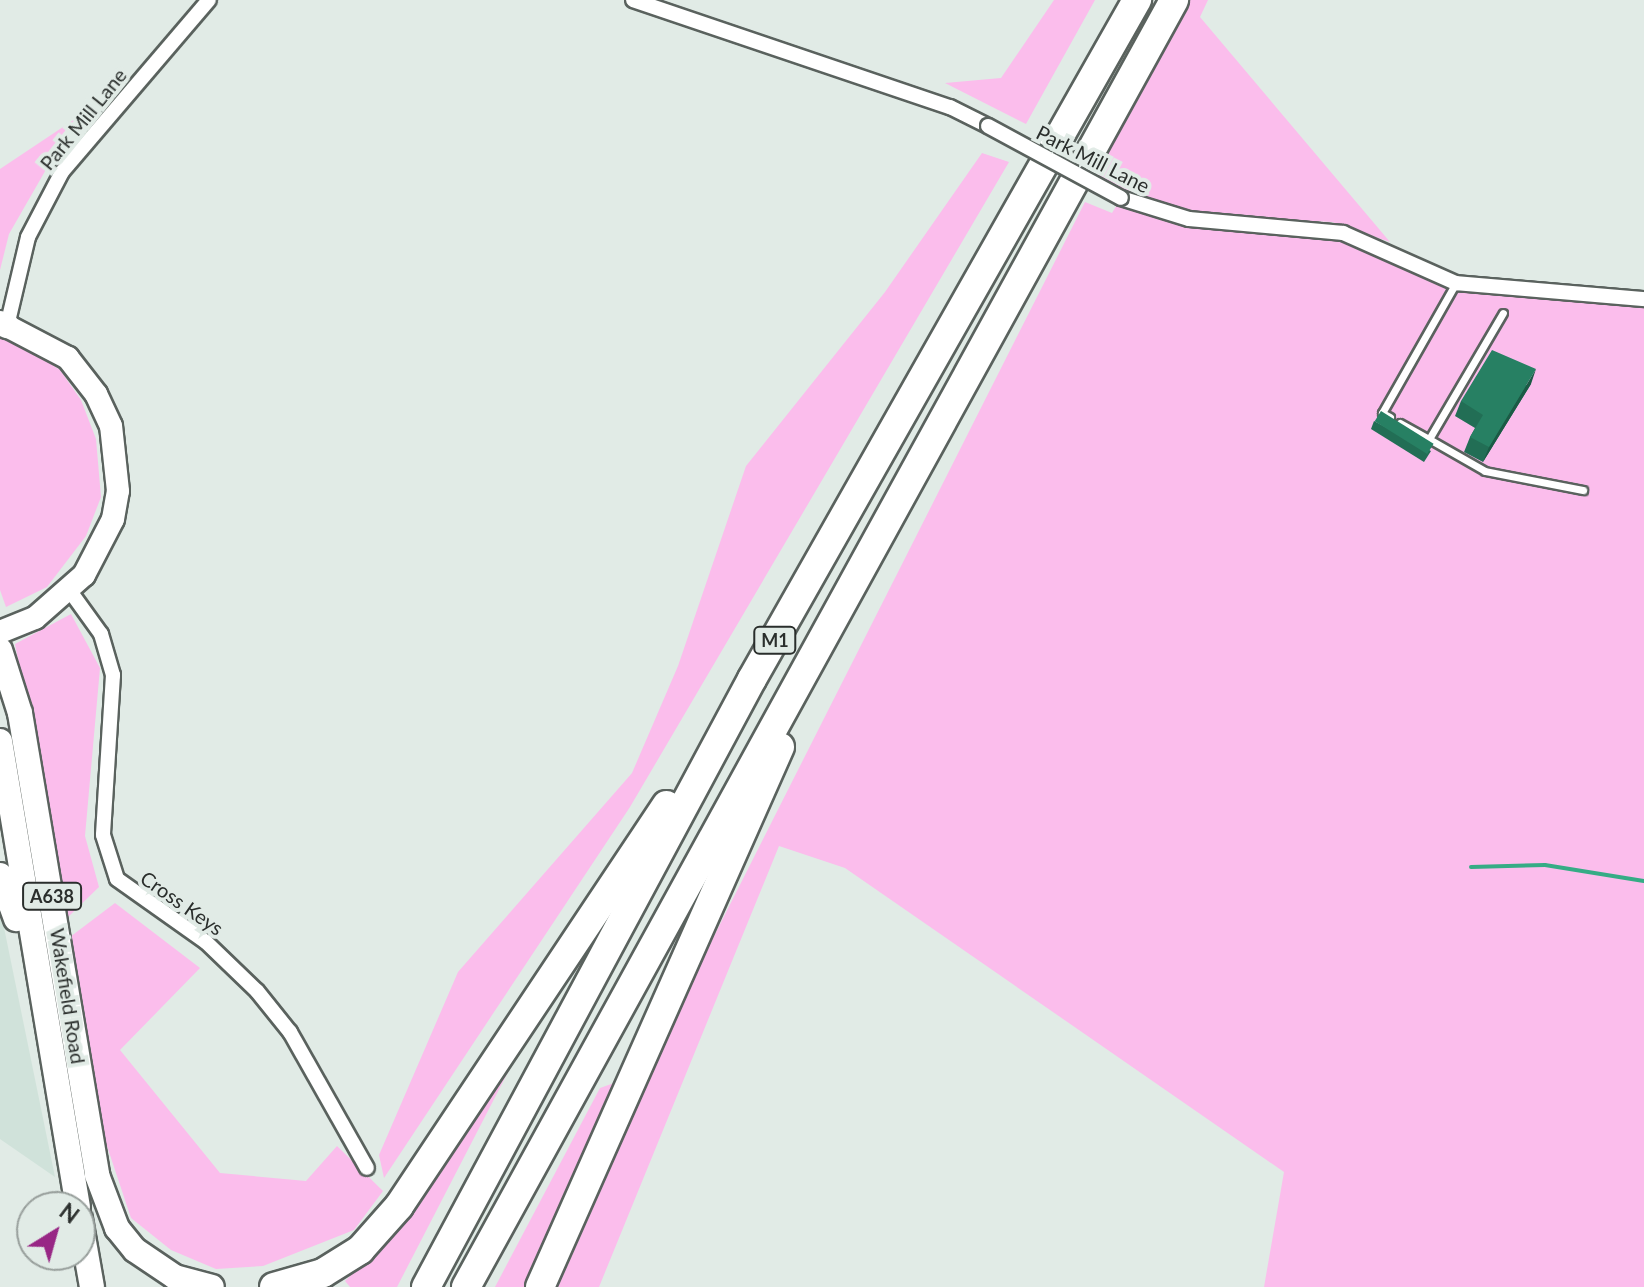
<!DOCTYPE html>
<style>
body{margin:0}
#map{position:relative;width:1644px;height:1287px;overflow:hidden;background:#e1ebe6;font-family:Lato,sans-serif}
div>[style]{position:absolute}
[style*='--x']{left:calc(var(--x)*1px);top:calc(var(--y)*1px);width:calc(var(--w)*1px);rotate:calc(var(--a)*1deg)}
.built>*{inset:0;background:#d0e2da}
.green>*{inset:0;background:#fbbdec}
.stream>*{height:4px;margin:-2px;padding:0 2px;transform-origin:2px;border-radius:2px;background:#35ac85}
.roads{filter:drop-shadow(2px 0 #5a625e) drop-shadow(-2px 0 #5a625e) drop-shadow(0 2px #5a625e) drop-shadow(0 -2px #5a625e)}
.service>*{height:7px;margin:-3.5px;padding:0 3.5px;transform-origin:3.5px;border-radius:3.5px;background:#fff}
.minor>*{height:14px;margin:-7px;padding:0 7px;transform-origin:7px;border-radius:7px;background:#fff}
.secondary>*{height:22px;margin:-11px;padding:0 11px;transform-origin:11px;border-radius:11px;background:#fff}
.trunk>*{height:24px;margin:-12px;padding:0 12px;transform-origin:12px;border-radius:12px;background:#fff}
.motorway>*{height:28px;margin:-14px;padding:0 14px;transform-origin:14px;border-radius:14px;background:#fff}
.bridges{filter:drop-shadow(2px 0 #5a625e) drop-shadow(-2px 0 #5a625e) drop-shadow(0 2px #5a625e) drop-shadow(0 -2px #5a625e)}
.minor-bridge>*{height:14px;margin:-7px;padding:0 7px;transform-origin:7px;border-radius:7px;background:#fff}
.wall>*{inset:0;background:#226e55}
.shaded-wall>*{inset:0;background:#1b5a45}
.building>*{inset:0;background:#278063;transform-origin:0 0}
span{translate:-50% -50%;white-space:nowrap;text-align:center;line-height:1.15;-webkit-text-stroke:8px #e1ebe6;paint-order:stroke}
.shield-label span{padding:2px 6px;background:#e1ebe6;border:2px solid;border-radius:6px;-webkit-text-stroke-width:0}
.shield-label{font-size:18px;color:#2a2e2c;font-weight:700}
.street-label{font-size:20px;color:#2a2e2c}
.north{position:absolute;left:16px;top:1191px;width:80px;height:80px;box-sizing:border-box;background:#e1ebe6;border:2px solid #989f9c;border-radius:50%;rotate:37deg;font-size:22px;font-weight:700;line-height:32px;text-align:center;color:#2a2e2c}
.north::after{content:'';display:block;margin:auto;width:28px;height:36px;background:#982785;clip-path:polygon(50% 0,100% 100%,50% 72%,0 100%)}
</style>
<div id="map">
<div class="built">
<i style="clip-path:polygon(0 908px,55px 1177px,0 1139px)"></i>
</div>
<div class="green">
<i style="clip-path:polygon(1054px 0,1095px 0,1026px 124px,945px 83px,1001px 78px)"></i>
<i style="clip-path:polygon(1188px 0,1208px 0,1200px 17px,1390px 242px,1332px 222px,1217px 216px,1153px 203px,1093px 174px)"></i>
<i style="clip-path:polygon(75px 119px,9px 234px,0 270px,0 169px)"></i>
<i style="clip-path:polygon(982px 153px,1009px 162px,630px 807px,384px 1178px,379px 1155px,458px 972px,632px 773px,678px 666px,746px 466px,885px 292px)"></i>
<i style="clip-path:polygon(1121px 198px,1155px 212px,1315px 228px,1432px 275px,1644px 299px,1644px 1287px,1264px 1287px,1284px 1172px,845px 868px,779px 846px,599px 1287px,558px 1287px,705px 954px,1085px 202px,1112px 213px)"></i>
<i style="clip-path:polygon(10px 336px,60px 370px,81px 400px,96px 439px,101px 497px,86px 536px,47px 587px,6px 607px,0 590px,0 339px)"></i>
<i style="clip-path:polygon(71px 614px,100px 668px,85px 836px,99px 887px,68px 917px,15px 644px)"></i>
<i style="clip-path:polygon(115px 903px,200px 968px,120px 1050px,220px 1173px,306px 1181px,337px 1146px,383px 1191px,354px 1230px,263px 1266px,216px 1269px,171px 1250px,131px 1218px,104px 1137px,70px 937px)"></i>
<i style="clip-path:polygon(536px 1018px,397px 1287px,350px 1287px,345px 1281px,389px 1237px)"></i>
<i style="clip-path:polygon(614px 1083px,525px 1287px,495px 1287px,600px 1088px)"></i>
</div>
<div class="stream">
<i style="--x:1471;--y:867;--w:74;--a:-1.5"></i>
<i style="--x:1545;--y:865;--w:100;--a:9.2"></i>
</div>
<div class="roads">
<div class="service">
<i style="--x:1390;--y:417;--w:9;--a:-153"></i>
<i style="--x:1382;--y:413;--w:150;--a:-60.4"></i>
<i style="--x:1400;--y:423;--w:33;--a:29"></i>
<i style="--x:1429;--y:439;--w:146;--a:-59.6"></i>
<i style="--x:1429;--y:439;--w:64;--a:29.7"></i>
<i style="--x:1485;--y:471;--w:100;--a:11"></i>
</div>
<div class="minor">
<i style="--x:633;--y:0;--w:335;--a:18.7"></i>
<i style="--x:950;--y:107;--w:42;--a:26.6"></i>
<i style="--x:1121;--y:198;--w:71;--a:17.2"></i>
<i style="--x:1189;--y:219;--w:155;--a:5.2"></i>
<i style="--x:1343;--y:233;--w:124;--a:23.9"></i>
<i style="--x:1456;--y:283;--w:189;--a:4.9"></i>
<i style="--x:7;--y:326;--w:91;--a:-76.7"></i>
<i style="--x:28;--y:237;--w:73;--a:-62.4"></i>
<i style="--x:62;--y:172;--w:226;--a:-49.5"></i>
<i style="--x:70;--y:591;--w:53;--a:54.2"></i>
<i style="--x:101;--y:634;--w:43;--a:73.7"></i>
<i style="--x:113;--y:675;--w:160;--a:93.6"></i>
<i style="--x:103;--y:835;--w:46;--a:72.3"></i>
<i style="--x:117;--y:879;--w:109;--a:35.3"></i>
<i style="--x:206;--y:942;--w:71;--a:43.9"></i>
<i style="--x:257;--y:991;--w:53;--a:51.2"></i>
<i style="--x:290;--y:1032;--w:156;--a:60.5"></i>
</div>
<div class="secondary">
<i style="--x:0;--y:632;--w:38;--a:-22"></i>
<i style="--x:35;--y:618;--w:65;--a:-41.3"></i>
<i style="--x:84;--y:575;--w:63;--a:-62.6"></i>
<i style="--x:113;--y:519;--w:28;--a:-80"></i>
<i style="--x:118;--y:491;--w:65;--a:-96.1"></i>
<i style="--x:111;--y:426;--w:35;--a:-115"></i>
<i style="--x:96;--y:394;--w:46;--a:-127.9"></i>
<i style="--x:68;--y:358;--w:69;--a:-152.3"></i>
</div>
<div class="trunk">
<i style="--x:0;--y:323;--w:8;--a:23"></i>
<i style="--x:0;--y:650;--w:66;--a:72.4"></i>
<i style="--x:20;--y:713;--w:468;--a:80.5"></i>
<i style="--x:97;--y:1175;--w:57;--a:69.3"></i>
<i style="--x:117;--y:1228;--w:28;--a:51"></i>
<i style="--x:135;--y:1250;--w:48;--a:34"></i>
<i style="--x:175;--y:1277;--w:38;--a:15"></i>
<i style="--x:0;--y:741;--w:472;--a:80.5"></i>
<i style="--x:0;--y:875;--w:47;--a:70"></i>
<i style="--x:80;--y:1219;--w:69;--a:80"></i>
</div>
<div class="motorway">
<i style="--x:274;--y:1287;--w:51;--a:-15.9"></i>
<i style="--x:323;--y:1273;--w:44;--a:-31.9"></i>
<i style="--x:360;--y:1250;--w:59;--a:-48.4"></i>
<i style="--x:399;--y:1206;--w:482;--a:-56.3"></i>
<i style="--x:426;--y:1287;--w:690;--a:-61.8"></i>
<i style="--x:752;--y:679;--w:781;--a:-60.45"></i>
<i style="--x:466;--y:1287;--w:1469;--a:-61.18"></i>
<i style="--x:540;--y:1287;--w:591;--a:-66.04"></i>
</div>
</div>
<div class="bridges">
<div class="minor-bridge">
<i style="--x:988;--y:126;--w:151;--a:28.4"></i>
</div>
</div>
<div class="wall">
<i style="clip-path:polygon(1531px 384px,1483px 462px,1464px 452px,1470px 437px,1475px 428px,1455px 416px,1461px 401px)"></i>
<i style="clip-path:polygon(1374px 421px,1431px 451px,1424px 462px,1371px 429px)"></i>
</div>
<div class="shaded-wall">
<i style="clip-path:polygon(1536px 369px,1531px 384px,1483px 462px,1489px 447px)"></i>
</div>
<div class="building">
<i style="clip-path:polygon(1492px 350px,1536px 369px,1489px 447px,1470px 437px,1483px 415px,1461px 401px)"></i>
<i style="left:1381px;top:411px;width:62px;height:12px;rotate:32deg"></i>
</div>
<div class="shield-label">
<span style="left:775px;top:640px">M1</span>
<span style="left:52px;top:896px">A638</span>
</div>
<div class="street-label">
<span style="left:83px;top:119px;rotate:-51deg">Park Mill Lane</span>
<span style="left:1093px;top:159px;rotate:27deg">Park Mill Lane</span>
<span style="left:182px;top:903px;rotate:35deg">Cross Keys</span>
<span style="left:68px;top:996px;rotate:81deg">Wakefield Road</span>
</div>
<div class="north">N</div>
</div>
